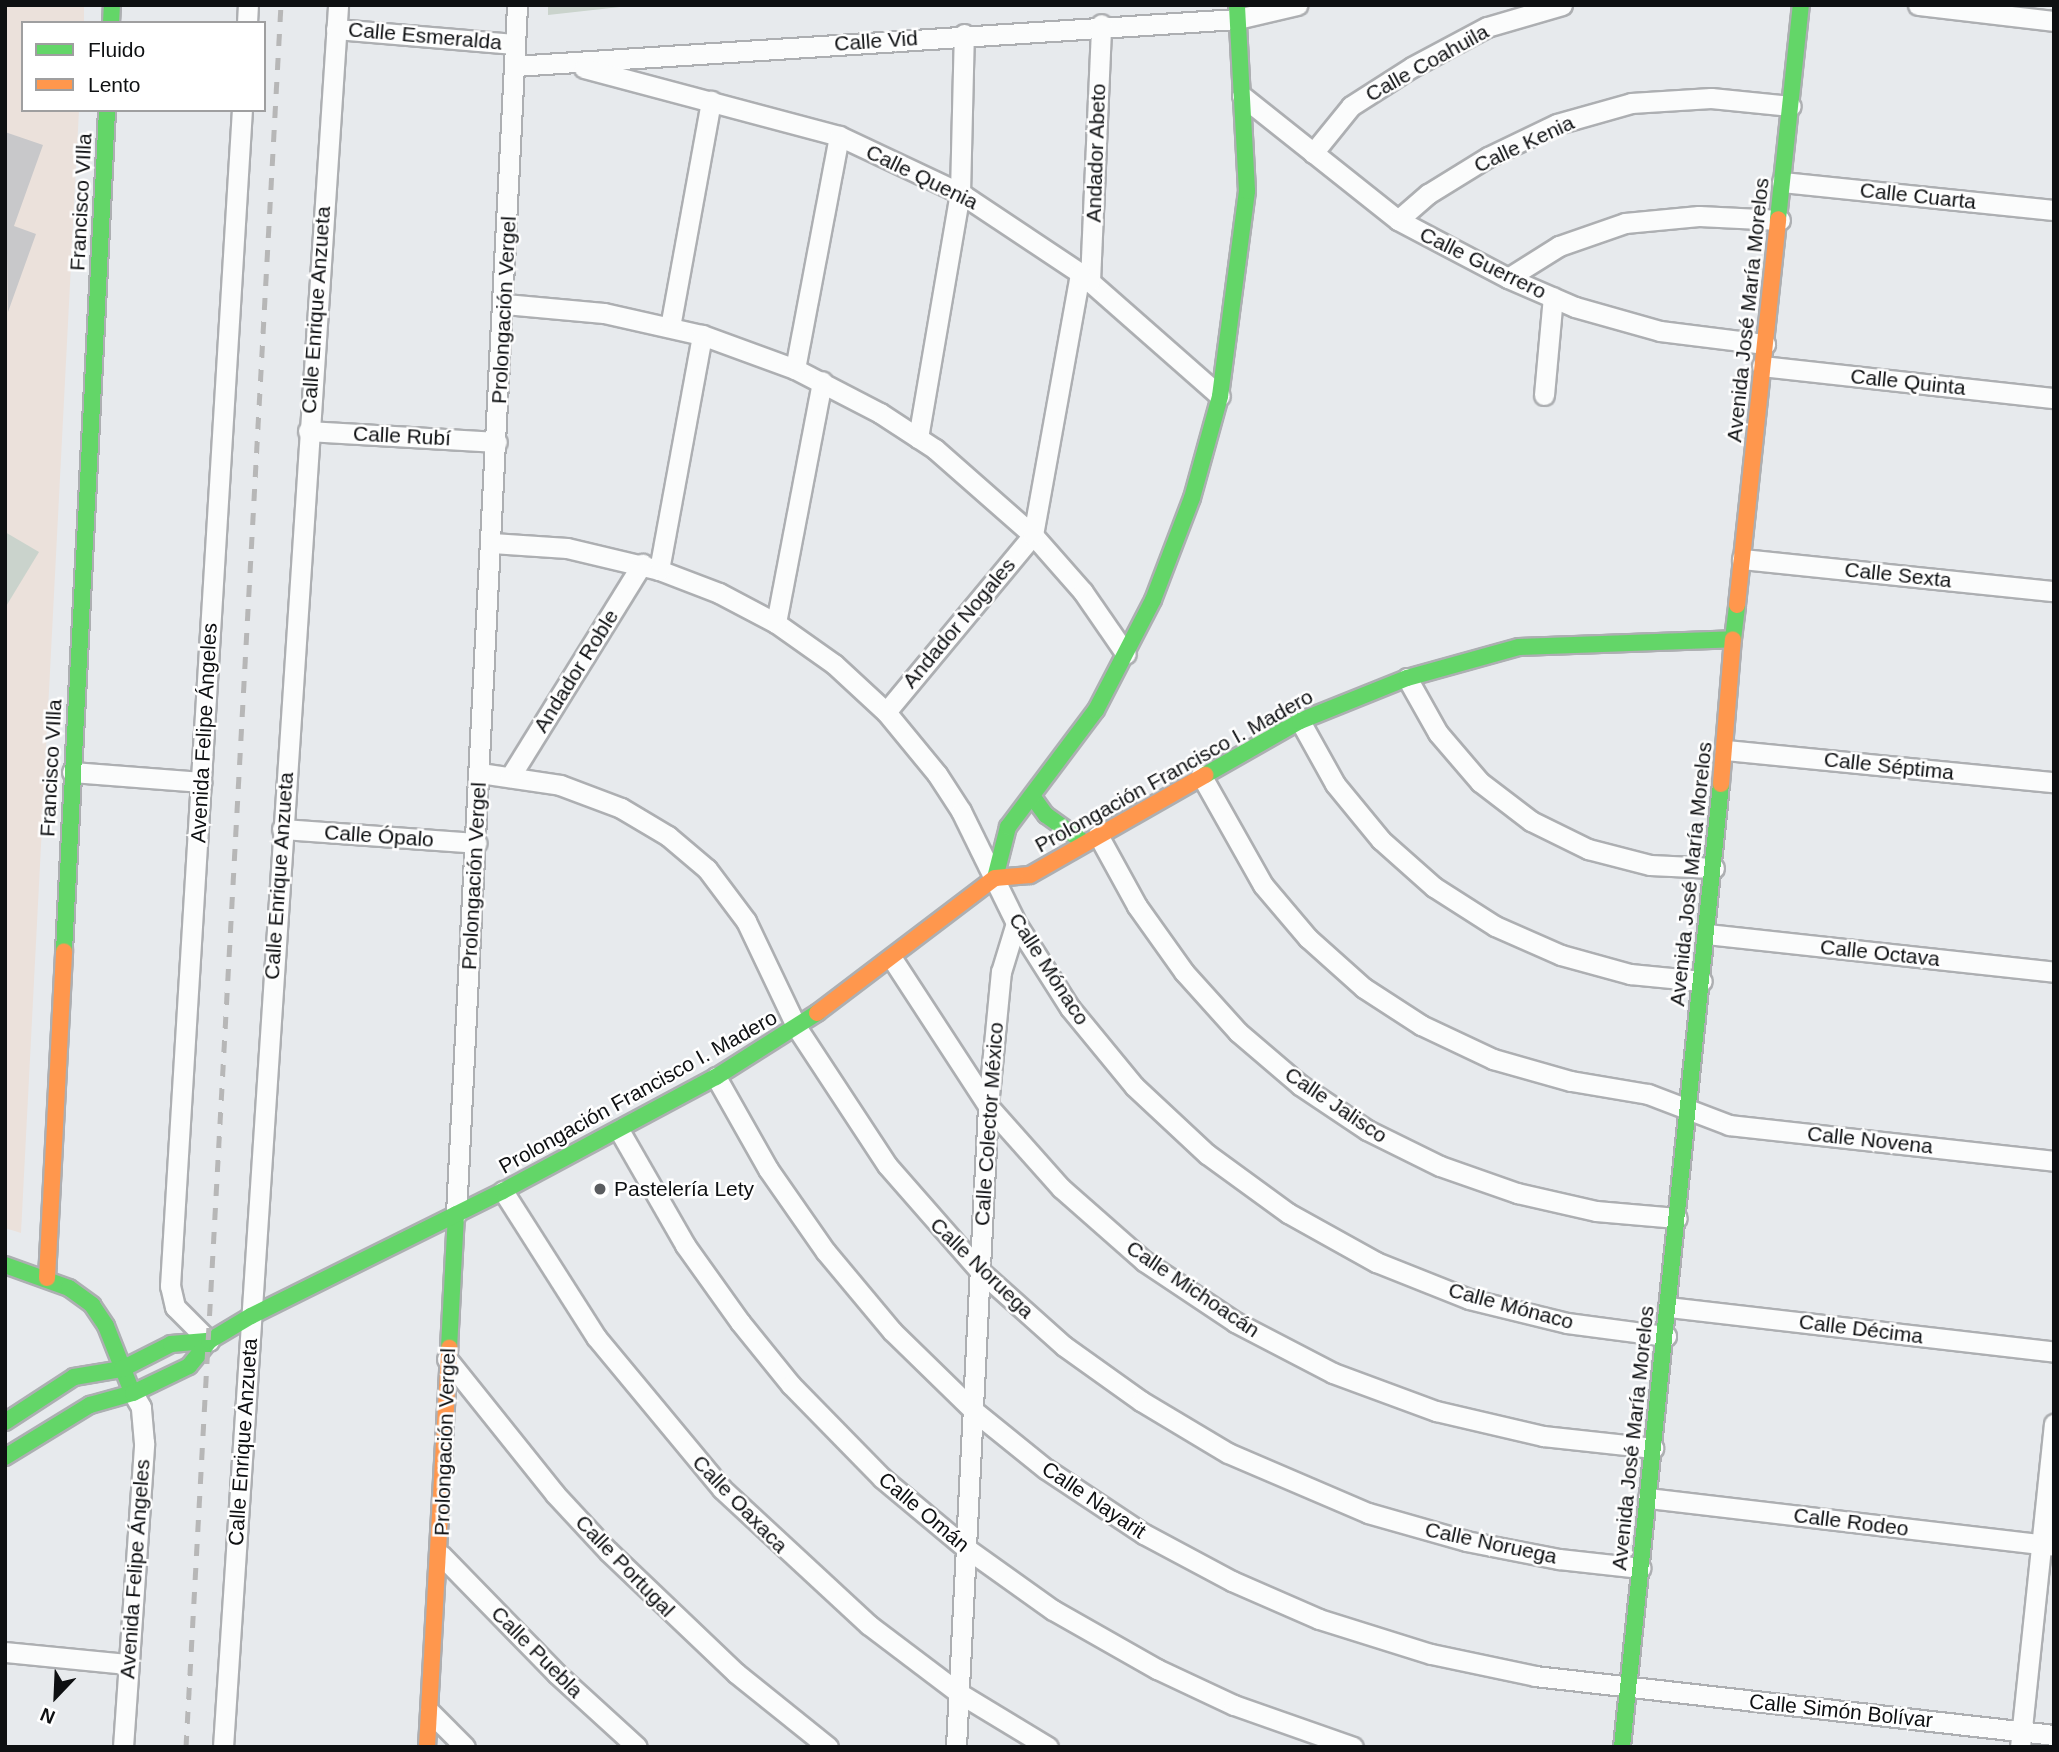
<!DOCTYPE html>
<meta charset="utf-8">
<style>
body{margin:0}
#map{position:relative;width:2059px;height:1752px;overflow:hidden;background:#e7eaed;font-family:Arial,sans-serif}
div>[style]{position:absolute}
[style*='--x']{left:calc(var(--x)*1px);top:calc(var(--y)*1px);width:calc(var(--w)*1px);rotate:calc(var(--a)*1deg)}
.education>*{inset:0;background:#ebe1db}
.green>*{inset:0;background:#cad3cc}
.building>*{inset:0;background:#c8c8ca}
.roads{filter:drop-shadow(2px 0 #adafb2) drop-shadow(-2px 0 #adafb2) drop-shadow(0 2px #adafb2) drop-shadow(0 -2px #adafb2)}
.street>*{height:19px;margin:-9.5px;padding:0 9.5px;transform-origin:9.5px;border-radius:9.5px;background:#fbfcfc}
.fast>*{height:16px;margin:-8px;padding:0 8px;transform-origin:8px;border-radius:8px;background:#63d668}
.slow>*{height:16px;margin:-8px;padding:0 8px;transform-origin:8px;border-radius:8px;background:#ff974d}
.rail>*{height:5px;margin-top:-2.5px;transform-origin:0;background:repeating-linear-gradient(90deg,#b7b7b7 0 12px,transparent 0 24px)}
.dots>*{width:19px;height:19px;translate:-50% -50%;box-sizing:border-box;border:4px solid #fff;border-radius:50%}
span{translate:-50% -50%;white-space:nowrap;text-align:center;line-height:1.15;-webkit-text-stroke:5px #fff;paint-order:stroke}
.street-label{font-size:21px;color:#0e1012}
.poi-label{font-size:21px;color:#0e1012}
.left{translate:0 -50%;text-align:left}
.frame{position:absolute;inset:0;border:7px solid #0e1012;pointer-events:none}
.legend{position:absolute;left:21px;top:21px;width:245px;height:91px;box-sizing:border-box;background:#fff;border:2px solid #9f9fa0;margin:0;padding:9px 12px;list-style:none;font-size:21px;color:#0e1012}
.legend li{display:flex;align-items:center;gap:14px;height:35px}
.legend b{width:35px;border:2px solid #9f9fa0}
.north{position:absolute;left:21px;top:1661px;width:70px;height:70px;-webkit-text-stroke:5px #fff;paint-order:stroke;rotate:203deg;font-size:19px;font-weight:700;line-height:28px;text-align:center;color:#0e1012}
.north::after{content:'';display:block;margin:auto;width:24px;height:32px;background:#0e1012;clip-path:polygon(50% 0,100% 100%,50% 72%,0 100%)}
</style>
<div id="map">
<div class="education">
<i style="clip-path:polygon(5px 5px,84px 5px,84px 23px,23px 23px,23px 110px,79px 110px,21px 1233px,5px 1228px)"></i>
</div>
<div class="green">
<i style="clip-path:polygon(548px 5px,638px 5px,548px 15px)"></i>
<i style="clip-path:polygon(5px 532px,39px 552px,5px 608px)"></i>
</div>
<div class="building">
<i style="clip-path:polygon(5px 132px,43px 145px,14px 226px,36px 234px,8px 312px)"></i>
</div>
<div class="roads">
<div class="street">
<i style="--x:1918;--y:5;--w:137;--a:6.7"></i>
<i style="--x:247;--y:23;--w:18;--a:-87"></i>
<i style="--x:336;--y:29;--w:179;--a:4.8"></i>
<i style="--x:514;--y:66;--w:725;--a:-3.72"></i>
<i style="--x:1237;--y:19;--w:62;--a:-13.1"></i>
<i style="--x:584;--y:68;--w:264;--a:14.9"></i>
<i style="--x:839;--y:136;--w:134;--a:25.2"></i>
<i style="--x:960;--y:193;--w:144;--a:33.7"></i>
<i style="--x:1080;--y:273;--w:186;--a:41.3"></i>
<i style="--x:1242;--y:96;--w:199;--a:38.5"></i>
<i style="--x:1398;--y:220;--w:124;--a:27.8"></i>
<i style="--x:1508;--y:278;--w:73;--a:23.4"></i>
<i style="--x:1575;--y:307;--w:88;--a:15.8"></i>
<i style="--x:1660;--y:331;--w:106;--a:7.1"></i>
<i style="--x:1313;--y:153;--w:60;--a:-51"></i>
<i style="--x:1351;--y:106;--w:72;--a:-32.6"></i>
<i style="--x:1412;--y:67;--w:85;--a:-28.1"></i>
<i style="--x:1487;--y:27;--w:78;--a:-16.3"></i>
<i style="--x:1782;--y:182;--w:273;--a:5.9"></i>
<i style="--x:1398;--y:220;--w:40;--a:-41"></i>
<i style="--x:1428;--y:194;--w:70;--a:-31.7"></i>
<i style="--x:1488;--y:157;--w:76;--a:-25.6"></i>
<i style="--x:1557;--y:124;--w:77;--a:-15.8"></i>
<i style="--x:1631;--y:103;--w:80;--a:-3.6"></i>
<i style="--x:1711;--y:98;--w:80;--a:5.7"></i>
<i style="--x:1508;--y:278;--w:60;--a:-32.1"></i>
<i style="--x:1559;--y:246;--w:70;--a:-19.2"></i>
<i style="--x:1625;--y:223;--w:74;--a:-5.4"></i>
<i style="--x:1699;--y:216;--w:81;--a:2.8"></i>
<i style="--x:1090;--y:281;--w:257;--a:-87.5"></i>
<i style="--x:505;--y:304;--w:99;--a:5.2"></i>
<i style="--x:604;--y:313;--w:100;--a:12.7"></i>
<i style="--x:702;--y:335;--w:99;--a:20.1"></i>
<i style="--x:795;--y:369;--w:96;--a:27.4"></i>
<i style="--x:880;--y:413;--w:66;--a:33.2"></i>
<i style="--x:935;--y:449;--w:130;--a:41.3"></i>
<i style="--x:1033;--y:535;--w:76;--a:48.7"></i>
<i style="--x:1083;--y:592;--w:75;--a:55.3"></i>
<i style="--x:670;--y:327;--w:230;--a:-79.7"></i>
<i style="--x:1762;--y:366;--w:294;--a:6.3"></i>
<i style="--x:795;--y:369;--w:237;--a:-79.3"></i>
<i style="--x:1544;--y:395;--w:98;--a:-84.8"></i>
<i style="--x:308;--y:431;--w:189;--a:3.3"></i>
<i style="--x:918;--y:438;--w:249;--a:-80.3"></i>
<i style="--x:960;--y:193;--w:159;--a:-88.6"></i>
<i style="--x:492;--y:543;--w:75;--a:3.8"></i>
<i style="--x:567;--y:548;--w:95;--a:13.4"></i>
<i style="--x:659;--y:570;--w:64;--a:21"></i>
<i style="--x:719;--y:593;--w:64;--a:27.8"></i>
<i style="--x:776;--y:623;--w:71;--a:35.3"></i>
<i style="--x:834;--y:664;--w:71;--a:42.7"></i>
<i style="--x:886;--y:712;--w:80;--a:50.6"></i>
<i style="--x:937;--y:774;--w:44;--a:57"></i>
<i style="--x:961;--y:811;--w:125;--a:63.8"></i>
<i style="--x:1016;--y:923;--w:101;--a:57.6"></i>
<i style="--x:1070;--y:1008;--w:101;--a:50.6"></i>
<i style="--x:1134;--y:1086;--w:100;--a:43"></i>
<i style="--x:1207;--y:1154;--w:100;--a:36.1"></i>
<i style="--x:1288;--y:1213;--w:101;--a:29.1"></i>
<i style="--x:1376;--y:1262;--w:100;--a:21.7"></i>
<i style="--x:1469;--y:1299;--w:101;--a:13.8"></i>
<i style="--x:1567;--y:1323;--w:100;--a:7.5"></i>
<i style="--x:1742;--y:559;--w:314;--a:5.9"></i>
<i style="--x:659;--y:570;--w:239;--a:-79.6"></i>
<i style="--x:776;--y:623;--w:246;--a:-79.2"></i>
<i style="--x:1407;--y:678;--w:63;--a:60.6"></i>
<i style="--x:1438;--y:733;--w:65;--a:49.4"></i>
<i style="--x:1480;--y:782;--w:64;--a:37.4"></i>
<i style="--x:1531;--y:821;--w:64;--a:26.2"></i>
<i style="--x:1588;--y:849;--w:64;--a:14.5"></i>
<i style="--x:1650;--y:865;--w:64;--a:2.7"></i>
<i style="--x:886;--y:712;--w:230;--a:-50.3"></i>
<i style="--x:1033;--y:535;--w:266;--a:-79.8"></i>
<i style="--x:1300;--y:721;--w:72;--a:60.9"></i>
<i style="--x:1335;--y:784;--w:72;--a:50.6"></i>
<i style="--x:1381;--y:840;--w:71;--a:41.6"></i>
<i style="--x:1434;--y:887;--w:72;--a:32.6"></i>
<i style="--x:1495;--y:926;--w:72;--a:23.7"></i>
<i style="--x:1561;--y:955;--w:72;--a:15.4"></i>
<i style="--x:1630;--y:974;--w:72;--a:5.6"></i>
<i style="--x:1725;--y:750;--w:331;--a:5.6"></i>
<i style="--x:72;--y:772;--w:130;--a:4.4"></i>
<i style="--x:480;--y:773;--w:81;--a:8.5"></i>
<i style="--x:560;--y:785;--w:65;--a:20.7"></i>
<i style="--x:621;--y:808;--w:55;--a:30.8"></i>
<i style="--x:668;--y:836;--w:51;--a:40.2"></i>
<i style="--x:707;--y:869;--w:65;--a:53.1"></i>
<i style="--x:746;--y:921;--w:119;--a:64.5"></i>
<i style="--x:797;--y:1028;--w:164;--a:56.7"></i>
<i style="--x:887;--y:1165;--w:140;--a:48.8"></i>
<i style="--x:979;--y:1270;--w:114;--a:41.8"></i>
<i style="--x:1064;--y:1346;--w:95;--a:35.5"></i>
<i style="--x:1141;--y:1401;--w:101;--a:30.9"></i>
<i style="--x:1228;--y:1453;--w:152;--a:23.2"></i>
<i style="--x:1368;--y:1513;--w:102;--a:15.9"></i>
<i style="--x:1466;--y:1541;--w:95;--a:11"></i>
<i style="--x:1559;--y:1559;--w:82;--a:6.3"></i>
<i style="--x:1201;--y:775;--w:126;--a:60.6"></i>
<i style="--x:1263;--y:885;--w:70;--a:49.7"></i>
<i style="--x:1308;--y:938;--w:75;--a:41.8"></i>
<i style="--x:1364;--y:988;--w:68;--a:33"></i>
<i style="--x:1421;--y:1025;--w:80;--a:25.3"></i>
<i style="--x:1493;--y:1059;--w:81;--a:15.8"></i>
<i style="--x:1571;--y:1081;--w:78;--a:9.6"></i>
<i style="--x:1648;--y:1094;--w:87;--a:20.9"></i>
<i style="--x:1729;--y:1125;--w:327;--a:6.3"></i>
<i style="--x:510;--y:777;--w:251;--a:-58.2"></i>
<i style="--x:282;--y:829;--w:195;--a:4.1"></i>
<i style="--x:1098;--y:835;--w:81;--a:61.2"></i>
<i style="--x:1137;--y:906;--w:81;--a:54.5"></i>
<i style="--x:1184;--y:972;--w:81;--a:48"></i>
<i style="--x:1238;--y:1032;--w:82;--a:40.5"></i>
<i style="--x:1300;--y:1085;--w:81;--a:33.9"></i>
<i style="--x:1367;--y:1130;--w:81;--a:26.3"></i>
<i style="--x:1440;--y:1166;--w:82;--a:19.3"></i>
<i style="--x:1517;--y:1193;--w:81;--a:12.8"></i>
<i style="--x:1596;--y:1211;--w:81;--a:4.9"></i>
<i style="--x:1707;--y:934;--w:349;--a:6.2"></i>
<i style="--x:893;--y:960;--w:174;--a:56.9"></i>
<i style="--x:988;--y:1106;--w:110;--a:48.3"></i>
<i style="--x:1061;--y:1188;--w:111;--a:41.3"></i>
<i style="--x:1144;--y:1261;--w:110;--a:33.8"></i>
<i style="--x:1235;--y:1322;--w:110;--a:27.5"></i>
<i style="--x:1333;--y:1373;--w:110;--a:20.3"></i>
<i style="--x:1436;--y:1411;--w:110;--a:13.2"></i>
<i style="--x:1543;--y:1436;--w:111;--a:6.2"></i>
<i style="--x:716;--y:1077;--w:106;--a:60.5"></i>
<i style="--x:768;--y:1169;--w:101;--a:55.1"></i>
<i style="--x:826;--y:1252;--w:103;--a:50.1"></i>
<i style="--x:892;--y:1331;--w:115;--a:44.3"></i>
<i style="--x:974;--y:1411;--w:92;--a:38.9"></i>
<i style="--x:1046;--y:1469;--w:118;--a:33.6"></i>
<i style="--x:1144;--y:1534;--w:100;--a:28.1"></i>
<i style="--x:1232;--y:1581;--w:95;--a:23.6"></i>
<i style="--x:1319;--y:1619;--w:117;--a:17.4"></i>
<i style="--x:1431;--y:1654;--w:106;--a:11.9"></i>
<i style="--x:1535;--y:1676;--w:522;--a:6.49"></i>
<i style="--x:619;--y:1130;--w:133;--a:60.1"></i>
<i style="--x:685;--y:1245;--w:95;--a:54.5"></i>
<i style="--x:740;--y:1322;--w:81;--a:51"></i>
<i style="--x:791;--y:1385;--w:130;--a:45.6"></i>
<i style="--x:882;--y:1478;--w:109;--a:39.8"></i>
<i style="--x:966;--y:1548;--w:107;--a:35.5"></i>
<i style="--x:1053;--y:1610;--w:120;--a:29.6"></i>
<i style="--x:1157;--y:1669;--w:85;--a:25.1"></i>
<i style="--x:1234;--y:1705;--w:126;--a:19.4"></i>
<i style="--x:503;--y:1191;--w:173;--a:57.5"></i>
<i style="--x:596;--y:1337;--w:197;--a:50.3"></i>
<i style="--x:722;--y:1489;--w:200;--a:42.8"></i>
<i style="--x:869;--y:1625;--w:113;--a:37.1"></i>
<i style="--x:959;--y:1693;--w:104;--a:31.2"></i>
<i style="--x:456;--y:1214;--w:1211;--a:-87.11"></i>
<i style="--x:1668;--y:1307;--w:389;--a:6.6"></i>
<i style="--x:209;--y:1341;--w:48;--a:-135"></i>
<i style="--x:175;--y:1307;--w:22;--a:-103"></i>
<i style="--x:170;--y:1286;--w:1178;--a:-86.5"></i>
<i style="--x:447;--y:1359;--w:173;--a:51.3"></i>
<i style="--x:555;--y:1494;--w:78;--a:47.1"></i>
<i style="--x:608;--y:1551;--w:177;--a:43.6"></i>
<i style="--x:736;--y:1673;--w:118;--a:38.8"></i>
<i style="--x:1648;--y:1498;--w:409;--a:6.7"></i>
<i style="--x:441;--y:1555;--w:166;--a:45.7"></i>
<i style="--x:557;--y:1674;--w:108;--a:42.4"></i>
<i style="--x:5;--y:1652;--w:123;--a:5.6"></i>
<i style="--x:430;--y:1712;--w:49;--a:45"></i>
<i style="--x:123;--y:1747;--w:305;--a:-86"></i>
<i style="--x:144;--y:1443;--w:36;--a:-95"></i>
<i style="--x:141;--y:1407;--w:16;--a:-120"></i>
<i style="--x:223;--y:1747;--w:1746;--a:-86.22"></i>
<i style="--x:956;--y:1747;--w:642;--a:-87.14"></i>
<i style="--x:988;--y:1106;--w:135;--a:-84.5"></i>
<i style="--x:1001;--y:972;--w:51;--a:-73"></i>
<i style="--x:2020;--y:1747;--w:325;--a:-84"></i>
</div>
<div class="fast">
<i style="--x:111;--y:23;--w:18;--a:-87"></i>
<i style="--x:1778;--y:219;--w:215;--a:-83.9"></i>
<i style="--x:1205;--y:775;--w:109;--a:-29.6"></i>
<i style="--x:1300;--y:721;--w:115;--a:-21.9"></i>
<i style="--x:1407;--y:678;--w:116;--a:-15.5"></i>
<i style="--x:1519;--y:647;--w:214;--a:-2.1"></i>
<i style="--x:1733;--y:639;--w:34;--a:-83"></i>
<i style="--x:1032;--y:796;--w:24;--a:54"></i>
<i style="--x:1046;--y:815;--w:48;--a:35.7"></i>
<i style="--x:995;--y:878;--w:53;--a:-75.7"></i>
<i style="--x:1008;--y:827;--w:146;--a:-53.1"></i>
<i style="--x:1096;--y:710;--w:124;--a:-62.6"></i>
<i style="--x:1153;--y:600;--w:109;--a:-69.1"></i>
<i style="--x:1192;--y:498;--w:106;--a:-74.6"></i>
<i style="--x:1220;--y:396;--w:207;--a:-82.5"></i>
<i style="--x:1247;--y:191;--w:186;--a:-93.1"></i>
<i style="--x:64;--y:951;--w:842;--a:-87.07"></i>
<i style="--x:5;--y:1265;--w:68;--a:19.8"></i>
<i style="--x:69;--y:1288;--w:29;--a:36"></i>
<i style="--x:92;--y:1305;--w:25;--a:56"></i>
<i style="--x:106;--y:1326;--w:66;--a:68.5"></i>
<i style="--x:449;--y:1348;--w:134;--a:-87"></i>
<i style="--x:5;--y:1422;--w:82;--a:-33.1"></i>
<i style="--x:74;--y:1377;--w:49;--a:-9.5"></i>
<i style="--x:122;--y:1369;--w:55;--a:-27"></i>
<i style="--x:171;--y:1344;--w:38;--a:-5"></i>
<i style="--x:5;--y:1457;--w:100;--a:-31.5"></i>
<i style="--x:90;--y:1405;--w:45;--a:-15.6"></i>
<i style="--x:133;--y:1393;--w:62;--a:-25.7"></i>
<i style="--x:189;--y:1366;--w:32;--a:-51"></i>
<i style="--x:209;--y:1341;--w:49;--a:-30.8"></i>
<i style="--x:251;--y:1316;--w:281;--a:-26.4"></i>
<i style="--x:503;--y:1191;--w:242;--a:-28.2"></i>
<i style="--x:716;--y:1077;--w:120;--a:-32.4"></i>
<i style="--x:1622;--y:1747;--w:968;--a:-84.13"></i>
</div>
<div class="slow">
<i style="--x:1737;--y:605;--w:388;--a:-83.9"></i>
<i style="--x:1721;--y:784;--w:145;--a:-85.3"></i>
<i style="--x:817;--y:1013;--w:223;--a:-37.2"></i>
<i style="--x:995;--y:878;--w:35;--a:-5"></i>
<i style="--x:1030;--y:875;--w:202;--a:-29.7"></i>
<i style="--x:47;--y:1278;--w:327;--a:-87"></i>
<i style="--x:427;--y:1747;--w:400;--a:-86.8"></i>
</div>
</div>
<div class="rail">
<i style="--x:186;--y:1747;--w:1745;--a:-86.88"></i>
</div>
<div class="dots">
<i style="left:600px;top:1189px;background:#5a5c5f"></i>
</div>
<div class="street-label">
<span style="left:425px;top:36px;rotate:5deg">Calle Esmeralda</span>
<span style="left:876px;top:41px;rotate:-4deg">Calle Vid</span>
<span style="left:1427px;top:63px;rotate:-29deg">Calle Coahuila</span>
<span style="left:1524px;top:144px;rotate:-25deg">Calle Kenia</span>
<span style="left:1096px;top:153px;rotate:-88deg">Andador Abeto</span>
<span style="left:922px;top:177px;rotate:26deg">Calle Quenia</span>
<span style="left:1918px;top:196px;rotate:6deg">Calle Cuarta</span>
<span style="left:81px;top:202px;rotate:-87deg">Francisco VIlla</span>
<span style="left:1483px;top:263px;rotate:26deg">Calle Guerrero</span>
<span style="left:316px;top:310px;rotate:-86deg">Calle Enrique Anzueta</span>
<span style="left:504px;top:310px;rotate:-87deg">Prolongación Vergel</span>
<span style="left:1748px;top:310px;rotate:-84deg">Avenida José María Morelos</span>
<span style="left:1908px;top:382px;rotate:6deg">Calle Quinta</span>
<span style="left:402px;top:436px;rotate:3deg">Calle Rubí</span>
<span style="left:1898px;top:575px;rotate:6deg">Calle Sexta</span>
<span style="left:959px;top:623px;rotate:-50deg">Andador Nogales</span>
<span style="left:576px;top:671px;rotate:-58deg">Andador Roble</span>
<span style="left:204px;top:733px;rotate:-87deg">Avenida Felipe Ángeles</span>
<span style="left:1889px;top:766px;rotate:6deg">Calle Séptima</span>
<span style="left:51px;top:768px;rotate:-87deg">Francisco VIlla</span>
<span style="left:1174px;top:771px;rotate:-29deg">Prolongación Francisco I. Madero</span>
<span style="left:379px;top:836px;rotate:4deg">Calle Ópalo</span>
<span style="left:1691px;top:874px;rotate:-84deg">Avenida José María Morelos</span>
<span style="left:279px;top:876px;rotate:-86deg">Calle Enrique Anzueta</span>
<span style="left:474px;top:876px;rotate:-87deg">Prolongación Vergel</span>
<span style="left:1880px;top:953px;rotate:6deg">Calle Octava</span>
<span style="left:1049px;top:969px;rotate:57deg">Calle Mónaco</span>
<span style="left:638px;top:1092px;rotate:-29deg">Prolongación Francisco I. Madero</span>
<span style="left:1336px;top:1105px;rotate:34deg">Calle Jalisco</span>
<span style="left:989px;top:1124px;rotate:-86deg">Calle Colector México</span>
<span style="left:1870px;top:1140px;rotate:6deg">Calle Novena</span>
<span style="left:982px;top:1268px;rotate:44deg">Calle Noruega</span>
<span style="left:1193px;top:1289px;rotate:34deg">Calle Michoacán</span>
<span style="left:1511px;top:1306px;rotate:15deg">Calle Mónaco</span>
<span style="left:1861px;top:1329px;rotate:7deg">Calle Décima</span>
<span style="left:1633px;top:1438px;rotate:-84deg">Avenida José María Morelos</span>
<span style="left:243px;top:1442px;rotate:-86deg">Calle Enrique Anzueta</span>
<span style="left:445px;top:1442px;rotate:-88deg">Prolongación Vergel</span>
<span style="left:1094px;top:1500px;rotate:34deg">Calle Nayarit</span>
<span style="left:740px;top:1504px;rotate:46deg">Calle Oaxaca</span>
<span style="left:924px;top:1512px;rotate:40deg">Calle Omán</span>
<span style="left:1851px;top:1522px;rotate:7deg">Calle Rodeo</span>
<span style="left:1491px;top:1543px;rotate:12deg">Calle Noruega</span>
<span style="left:625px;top:1566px;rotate:46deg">Calle Portugal</span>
<span style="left:135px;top:1569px;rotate:-86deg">Avenida Felipe Ángeles</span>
<span style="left:537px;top:1652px;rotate:45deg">Calle Puebla</span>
<span style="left:1841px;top:1711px;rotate:6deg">Calle Simón Bolívar</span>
</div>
<div class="poi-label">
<span class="left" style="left:614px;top:1189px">Pastelería Lety</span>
</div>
<div class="frame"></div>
<ul class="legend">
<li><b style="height:9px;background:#63d668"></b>Fluido</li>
<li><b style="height:9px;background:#ff974d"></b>Lento</li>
</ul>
<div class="north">N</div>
</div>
